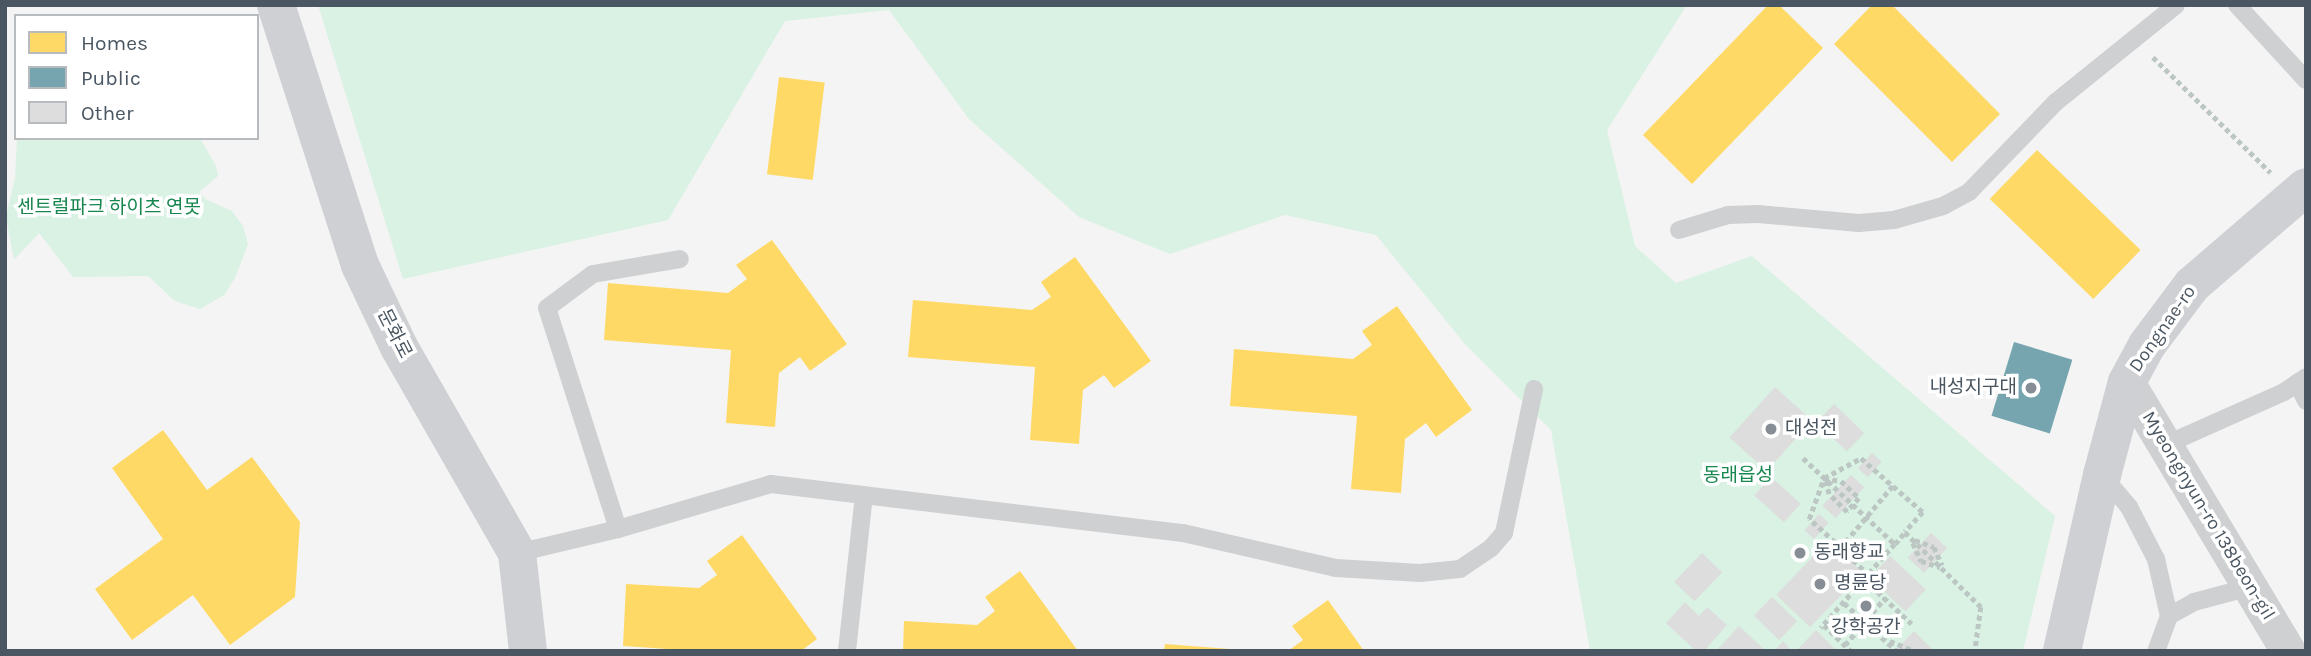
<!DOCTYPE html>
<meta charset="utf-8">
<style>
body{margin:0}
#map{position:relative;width:2311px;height:656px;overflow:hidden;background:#f4f4f4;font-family:Karla,"Noto Sans KR",sans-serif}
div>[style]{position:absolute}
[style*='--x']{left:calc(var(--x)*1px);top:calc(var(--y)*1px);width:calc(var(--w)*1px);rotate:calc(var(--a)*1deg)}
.green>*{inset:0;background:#d9f2e3}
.homes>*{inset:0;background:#ffd966;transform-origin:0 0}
.public>*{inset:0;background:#76a5af;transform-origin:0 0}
.building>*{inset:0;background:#ddddde;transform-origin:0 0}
.path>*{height:4.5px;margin-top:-2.25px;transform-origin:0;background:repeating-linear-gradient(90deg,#bcc7c4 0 5px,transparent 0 8.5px)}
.lane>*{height:18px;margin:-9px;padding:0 9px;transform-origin:9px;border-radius:9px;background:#ced0d2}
.street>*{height:35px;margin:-17.5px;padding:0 17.5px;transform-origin:17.5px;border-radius:17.5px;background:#ced0d2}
.secondary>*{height:38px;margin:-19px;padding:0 19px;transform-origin:19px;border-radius:19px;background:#ced0d4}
.dots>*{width:19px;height:19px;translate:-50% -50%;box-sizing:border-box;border:4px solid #fff;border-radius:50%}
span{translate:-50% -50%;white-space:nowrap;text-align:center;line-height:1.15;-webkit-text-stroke:7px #fff;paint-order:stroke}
.park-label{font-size:19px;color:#17864f}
.street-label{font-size:19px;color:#4a5661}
.poi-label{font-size:19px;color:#4a5661}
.right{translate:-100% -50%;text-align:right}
.left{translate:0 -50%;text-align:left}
.frame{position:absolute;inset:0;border:7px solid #4a5661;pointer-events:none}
.legend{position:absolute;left:14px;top:14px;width:245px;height:126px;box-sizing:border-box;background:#fff;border:2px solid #b7bbc0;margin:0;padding:9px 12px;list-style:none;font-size:21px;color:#4a5661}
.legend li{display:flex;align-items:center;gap:14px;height:35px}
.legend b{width:35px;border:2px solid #b7bbc0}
</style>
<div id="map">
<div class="green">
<i style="clip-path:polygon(318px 5px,1687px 5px,1607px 130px,1635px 246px,1676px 283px,1752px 256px,2055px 516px,2023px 651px,1590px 651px,1551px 430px,1465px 344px,1376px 235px,1285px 215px,1170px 254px,1079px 217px,969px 119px,889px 10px,785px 21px,668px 220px,403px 279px)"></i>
<i style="clip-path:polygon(17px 138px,200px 138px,216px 166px,218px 176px,199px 192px,205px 199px,232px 211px,243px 226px,248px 244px,235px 278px,224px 295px,200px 309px,175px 301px,148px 276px,73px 277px,39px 233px,14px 260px,6px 217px,15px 178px)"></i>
</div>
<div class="homes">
<i style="clip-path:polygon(1768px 5px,1779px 5px,1823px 48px,1692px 184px,1643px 135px)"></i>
<i style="clip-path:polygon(1872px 5px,1892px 5px,2000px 114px,1952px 162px,1834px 44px)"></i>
<i style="left:779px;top:77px;width:46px;height:98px;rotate:7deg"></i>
<i style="left:2037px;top:150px;width:144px;height:68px;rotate:44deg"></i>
<i style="clip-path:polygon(772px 240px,847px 344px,810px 371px,800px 357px,779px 373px,775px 427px,726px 423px,731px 350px,604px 340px,608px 283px,728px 293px,747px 279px,736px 265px)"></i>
<i style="clip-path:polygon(1075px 257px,1151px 361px,1114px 388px,1104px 375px,1083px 390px,1079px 444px,1030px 440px,1035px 367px,908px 357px,913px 300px,1032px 310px,1051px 297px,1041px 282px)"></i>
<i style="clip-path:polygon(1397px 306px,1472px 410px,1436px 437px,1426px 423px,1405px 439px,1401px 493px,1351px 489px,1357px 416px,1230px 406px,1234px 349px,1353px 359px,1372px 345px,1362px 331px)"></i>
<i style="clip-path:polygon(163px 430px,207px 490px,252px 457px,300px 522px,295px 597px,230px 645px,193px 595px,132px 640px,95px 589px,163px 539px,112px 468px)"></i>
<i style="clip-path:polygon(742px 535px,817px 639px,801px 651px,697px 651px,623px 646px,626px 584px,699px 588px,717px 575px,707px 561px)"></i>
<i style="clip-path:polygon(1020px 571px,1078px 651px,903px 651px,904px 621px,977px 625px,995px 611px,985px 597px)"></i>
<i style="clip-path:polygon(1328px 600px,1364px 651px,1288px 651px,1303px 640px,1292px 626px)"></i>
<i style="clip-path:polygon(1165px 644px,1230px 649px,1230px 651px,1164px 651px)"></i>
</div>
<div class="public">
<i style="left:2014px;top:342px;width:61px;height:77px;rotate:17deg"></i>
</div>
<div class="building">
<i style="left:1775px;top:387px;width:50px;height:68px;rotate:42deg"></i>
<i style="left:1834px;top:404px;width:42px;height:25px;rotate:44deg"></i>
<i style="left:1872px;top:453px;width:13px;height:21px;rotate:42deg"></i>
<i style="left:1851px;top:475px;width:18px;height:42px;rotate:43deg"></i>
<i style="left:1771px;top:477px;width:40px;height:25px;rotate:42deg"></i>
<i style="left:1819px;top:514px;width:13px;height:22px;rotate:42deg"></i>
<i style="left:1931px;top:533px;width:22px;height:34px;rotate:43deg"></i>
<i style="left:1829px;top:540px;width:47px;height:76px;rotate:44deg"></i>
<i style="left:1702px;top:553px;width:28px;height:40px;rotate:44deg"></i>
<i style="left:1890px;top:556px;width:49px;height:30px;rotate:43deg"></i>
<i style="left:1772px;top:597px;width:35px;height:26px;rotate:44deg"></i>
<i style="clip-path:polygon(1685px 602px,1699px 616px,1707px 607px,1727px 625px,1704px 651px,1696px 651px,1666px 623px)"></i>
<i style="clip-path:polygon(1739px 626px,1766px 651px,1716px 651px)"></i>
<i style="clip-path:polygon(1816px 630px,1837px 651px,1796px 651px)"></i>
<i style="clip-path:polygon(1914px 631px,1934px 651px,1895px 651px)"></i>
<i style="clip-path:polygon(1783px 641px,1792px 651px,1776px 649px)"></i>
</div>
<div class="path">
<i style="--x:2153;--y:57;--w:165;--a:44.5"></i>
<i style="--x:1803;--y:458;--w:126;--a:43.1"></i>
<i style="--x:1895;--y:544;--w:112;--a:131.4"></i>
<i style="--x:1861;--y:458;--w:43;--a:41.2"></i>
<i style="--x:1893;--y:486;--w:81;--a:130"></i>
<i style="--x:1841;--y:548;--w:43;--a:-137.8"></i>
<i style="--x:1809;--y:519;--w:44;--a:-69.9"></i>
<i style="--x:1824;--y:478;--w:42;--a:-28.4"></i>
<i style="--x:1824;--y:478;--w:17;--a:10"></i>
<i style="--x:1841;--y:481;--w:25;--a:43"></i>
<i style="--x:1859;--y:498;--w:18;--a:131"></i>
<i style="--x:1847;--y:512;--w:25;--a:-135"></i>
<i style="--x:1829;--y:494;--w:17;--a:-107"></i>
<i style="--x:1893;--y:486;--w:40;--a:41"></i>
<i style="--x:1923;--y:512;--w:27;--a:132"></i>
<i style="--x:1915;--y:540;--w:20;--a:20"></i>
<i style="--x:1934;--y:547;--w:20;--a:66"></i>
<i style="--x:1913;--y:543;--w:20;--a:66"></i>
<i style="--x:1921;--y:561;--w:20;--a:18"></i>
<i style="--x:1895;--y:544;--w:16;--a:-50"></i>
<i style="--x:1905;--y:532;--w:107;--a:44.6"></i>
<i style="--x:1981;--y:607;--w:44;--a:97.8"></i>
<i style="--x:1841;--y:548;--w:39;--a:44"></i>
<i style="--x:1865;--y:580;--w:64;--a:43.1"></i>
<i style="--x:1844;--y:603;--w:72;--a:42.2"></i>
<i style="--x:1824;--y:625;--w:37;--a:44"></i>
<i style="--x:1890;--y:641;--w:27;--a:22"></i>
<i style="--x:1845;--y:645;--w:62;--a:-49.6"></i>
</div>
<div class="lane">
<i style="--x:2237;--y:5;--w:102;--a:47.4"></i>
<i style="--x:1679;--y:230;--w:51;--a:-17"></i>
<i style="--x:1728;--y:215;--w:30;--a:-2"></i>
<i style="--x:1758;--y:214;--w:101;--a:5.1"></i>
<i style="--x:1859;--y:223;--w:35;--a:-5"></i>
<i style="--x:1894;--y:220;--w:51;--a:-15.9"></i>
<i style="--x:1943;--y:206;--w:30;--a:-28"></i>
<i style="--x:1969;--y:192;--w:125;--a:-46"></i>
<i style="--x:2056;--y:102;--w:154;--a:-38.9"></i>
<i style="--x:2297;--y:383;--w:20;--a:63"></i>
<i style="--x:2165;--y:445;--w:130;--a:-24"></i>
<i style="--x:2284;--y:392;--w:27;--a:-34"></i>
<i style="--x:2102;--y:475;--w:42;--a:49.8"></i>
<i style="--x:2129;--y:507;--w:59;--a:62.6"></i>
<i style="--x:2156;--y:559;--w:58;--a:77.2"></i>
<i style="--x:2169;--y:616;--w:37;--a:110"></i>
<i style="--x:618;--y:529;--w:232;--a:-107.8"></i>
<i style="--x:547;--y:308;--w:57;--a:-36.5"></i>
<i style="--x:593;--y:274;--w:88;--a:-9.8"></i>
<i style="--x:517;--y:553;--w:104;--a:-13.4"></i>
<i style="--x:618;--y:529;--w:159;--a:-16.4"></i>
<i style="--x:771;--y:484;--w:415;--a:6.8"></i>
<i style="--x:1183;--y:533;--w:157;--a:12.9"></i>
<i style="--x:1336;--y:568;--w:84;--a:3.4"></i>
<i style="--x:1420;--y:573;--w:40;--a:-5.7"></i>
<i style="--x:1460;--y:569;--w:37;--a:-34"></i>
<i style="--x:1491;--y:548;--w:20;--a:-49"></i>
<i style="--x:1504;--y:533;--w:147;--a:-78.2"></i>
<i style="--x:2169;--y:616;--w:29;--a:-29"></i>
<i style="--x:2194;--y:602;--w:58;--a:-15"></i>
<i style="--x:847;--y:651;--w:157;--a:-83.8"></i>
</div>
<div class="street">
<i style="--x:2127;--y:382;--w:313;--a:59.1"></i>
</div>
<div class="secondary">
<i style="--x:276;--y:5;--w:273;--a:72.1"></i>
<i style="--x:360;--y:265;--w:91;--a:64.6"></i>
<i style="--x:399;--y:347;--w:237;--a:60.2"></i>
<i style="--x:517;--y:553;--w:99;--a:83.6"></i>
<i style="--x:2062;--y:651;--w:180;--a:-77.2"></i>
<i style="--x:2102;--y:475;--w:96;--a:-75"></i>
<i style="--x:2127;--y:382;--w:42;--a:-61.6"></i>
<i style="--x:2147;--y:345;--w:75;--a:-53.1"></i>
<i style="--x:2192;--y:285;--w:150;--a:-40.7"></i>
</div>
<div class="dots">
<i style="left:2031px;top:388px;background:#868d94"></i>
<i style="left:1771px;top:429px;background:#868d94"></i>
<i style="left:1800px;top:553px;background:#868d94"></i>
<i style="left:1820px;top:584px;background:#868d94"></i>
<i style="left:1866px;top:606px;background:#868d94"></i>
</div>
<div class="park-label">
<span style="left:109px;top:208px">센트럴파크 하이츠 연못</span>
<span style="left:1738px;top:476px">동래읍성</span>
</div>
<div class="street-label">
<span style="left:2163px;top:329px;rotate:-55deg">Dongnae-ro</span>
<span style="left:394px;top:334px;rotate:63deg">문화로</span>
<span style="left:2208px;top:516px;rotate:59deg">Myeongnyun-ro 138beon-gil</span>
</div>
<div class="poi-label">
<span class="right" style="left:2017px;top:388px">내성지구대</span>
<span class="left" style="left:1785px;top:429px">대성전</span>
<span class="left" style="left:1814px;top:553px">동래향교</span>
<span class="left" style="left:1834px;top:584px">명륜당</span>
<span style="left:1866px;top:628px">강학공간</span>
</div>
<div class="frame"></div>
<ul class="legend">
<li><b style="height:19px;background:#ffd966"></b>Homes</li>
<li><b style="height:19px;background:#76a5af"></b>Public</li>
<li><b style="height:19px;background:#ddddde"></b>Other</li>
</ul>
</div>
